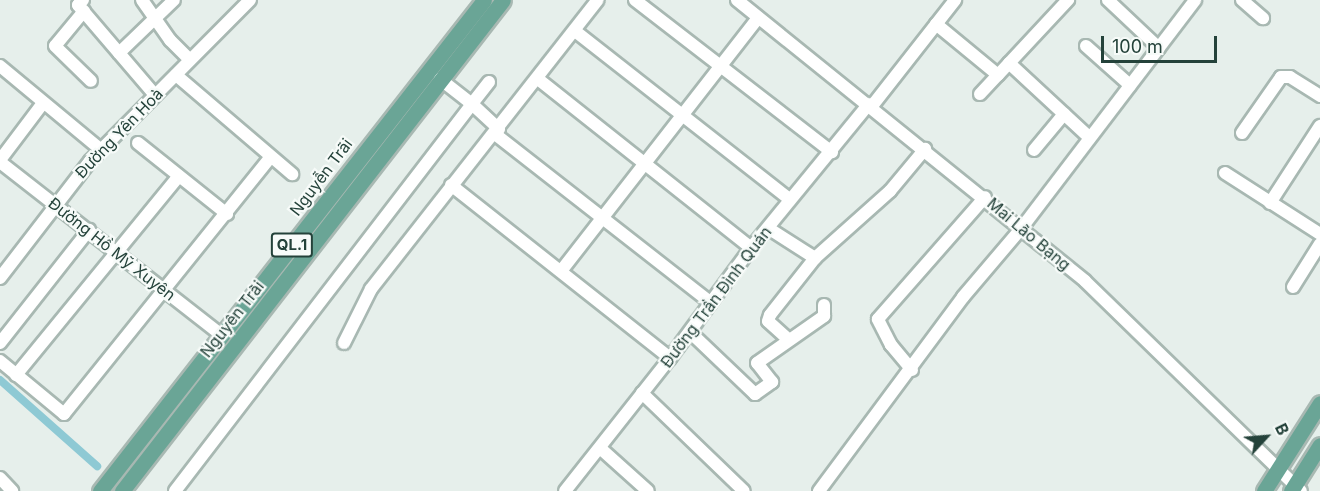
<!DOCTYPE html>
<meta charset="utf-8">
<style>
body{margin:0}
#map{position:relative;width:1320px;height:491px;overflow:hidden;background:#e6efeb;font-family:Inter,sans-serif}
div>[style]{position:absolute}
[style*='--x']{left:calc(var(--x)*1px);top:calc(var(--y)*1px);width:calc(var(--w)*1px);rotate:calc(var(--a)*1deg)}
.canal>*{height:8px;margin:-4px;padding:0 4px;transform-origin:4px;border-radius:4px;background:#8ec9d4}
.roads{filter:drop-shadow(2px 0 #a8b8b2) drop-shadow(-2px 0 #a8b8b2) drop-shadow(0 2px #a8b8b2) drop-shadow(0 -2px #a8b8b2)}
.minor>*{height:12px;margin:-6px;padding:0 6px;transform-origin:6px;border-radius:6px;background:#fff}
.major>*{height:15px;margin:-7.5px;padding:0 7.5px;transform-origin:7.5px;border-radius:7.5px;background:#6aa596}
span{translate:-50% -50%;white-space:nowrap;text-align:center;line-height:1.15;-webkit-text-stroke:4.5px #f7fbf9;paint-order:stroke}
.shield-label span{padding:2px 4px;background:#f7fbf9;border:2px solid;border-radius:4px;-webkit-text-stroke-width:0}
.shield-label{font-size:15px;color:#24423a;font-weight:700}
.street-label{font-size:16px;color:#24423a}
.north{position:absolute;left:1236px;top:407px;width:60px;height:60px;-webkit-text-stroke:4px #f7fbf9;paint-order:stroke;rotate:64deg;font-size:16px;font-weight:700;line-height:24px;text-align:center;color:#24423a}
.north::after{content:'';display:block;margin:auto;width:21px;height:27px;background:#24423a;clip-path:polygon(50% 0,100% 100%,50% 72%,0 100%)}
.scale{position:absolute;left:1101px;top:36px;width:116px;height:27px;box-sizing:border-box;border:3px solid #24423a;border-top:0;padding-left:8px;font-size:18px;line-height:21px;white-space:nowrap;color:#24423a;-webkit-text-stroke:4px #f7fbf9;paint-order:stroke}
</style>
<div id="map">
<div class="canal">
<i style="--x:0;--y:380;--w:130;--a:41.6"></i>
</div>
<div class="roads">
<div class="minor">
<i style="--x:83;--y:0;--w:7;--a:135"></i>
<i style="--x:78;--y:5;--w:118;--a:49.5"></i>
<i style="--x:142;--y:0;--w:49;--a:55"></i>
<i style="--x:170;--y:40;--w:28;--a:45"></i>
<i style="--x:635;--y:0;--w:249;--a:37.7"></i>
<i style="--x:737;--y:0;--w:447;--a:38.9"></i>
<i style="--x:1085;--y:281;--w:301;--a:44.2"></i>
<i style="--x:1108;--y:0;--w:70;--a:43.3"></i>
<i style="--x:1242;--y:0;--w:28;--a:41"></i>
<i style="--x:84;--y:11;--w:45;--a:129.6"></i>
<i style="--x:55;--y:46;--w:50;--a:44.2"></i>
<i style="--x:936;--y:24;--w:80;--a:39.4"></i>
<i style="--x:998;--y:75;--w:103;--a:-47"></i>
<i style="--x:575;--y:31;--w:272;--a:38.1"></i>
<i style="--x:1086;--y:46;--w:59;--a:41.6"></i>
<i style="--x:119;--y:53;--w:76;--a:-43.9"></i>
<i style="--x:1009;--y:63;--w:110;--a:42.8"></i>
<i style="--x:0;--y:66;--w:131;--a:39.7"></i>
<i style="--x:176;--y:75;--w:153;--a:40.5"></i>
<i style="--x:538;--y:79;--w:272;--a:38.4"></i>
<i style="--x:489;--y:82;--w:28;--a:128"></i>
<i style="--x:472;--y:104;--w:37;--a:43"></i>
<i style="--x:980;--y:94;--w:26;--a:-47"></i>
<i style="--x:872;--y:106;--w:135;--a:-51.9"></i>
<i style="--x:1242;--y:133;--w:68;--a:-55.1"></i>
<i style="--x:1281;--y:77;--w:9;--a:0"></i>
<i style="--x:1290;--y:77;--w:36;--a:32"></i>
<i style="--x:495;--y:134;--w:274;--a:38"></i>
<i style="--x:138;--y:143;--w:114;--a:38.6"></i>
<i style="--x:1034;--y:150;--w:47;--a:-50.2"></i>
<i style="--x:0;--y:160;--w:71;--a:-53"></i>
<i style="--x:0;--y:162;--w:283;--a:38"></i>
<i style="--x:1225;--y:173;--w:113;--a:32.7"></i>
<i style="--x:451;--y:185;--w:279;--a:38.3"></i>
<i style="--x:1270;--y:203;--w:92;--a:-57"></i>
<i style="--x:768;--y:228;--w:56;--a:32.6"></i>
<i style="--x:561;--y:271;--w:321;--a:-52.1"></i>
<i style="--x:0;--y:278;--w:148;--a:-52.4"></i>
<i style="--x:90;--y:161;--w:227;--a:-45.2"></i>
<i style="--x:1293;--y:287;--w:51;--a:-57.9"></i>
<i style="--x:690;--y:332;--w:90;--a:43.6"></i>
<i style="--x:755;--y:394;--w:21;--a:-35"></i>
<i style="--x:772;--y:382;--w:24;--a:-128"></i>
<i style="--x:757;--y:363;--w:82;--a:-35"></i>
<i style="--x:824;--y:316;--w:11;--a:-90"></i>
<i style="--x:789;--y:340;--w:28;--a:-138"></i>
<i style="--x:768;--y:321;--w:6;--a:-72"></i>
<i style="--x:770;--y:315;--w:73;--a:-51.7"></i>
<i style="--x:815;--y:258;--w:101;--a:-41.8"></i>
<i style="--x:890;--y:191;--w:55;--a:-50.2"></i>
<i style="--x:0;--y:343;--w:144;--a:-51.8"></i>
<i style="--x:344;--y:343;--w:60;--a:-63.4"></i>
<i style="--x:371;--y:289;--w:367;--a:-51.9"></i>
<i style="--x:0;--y:361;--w:83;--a:39.6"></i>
<i style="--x:64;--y:414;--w:330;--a:-51.2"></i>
<i style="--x:912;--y:370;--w:33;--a:-130"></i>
<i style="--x:891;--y:345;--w:29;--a:-117"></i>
<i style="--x:878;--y:319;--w:162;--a:-48.7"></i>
<i style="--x:16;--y:375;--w:257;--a:-50.7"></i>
<i style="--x:642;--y:393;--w:141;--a:43.9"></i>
<i style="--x:600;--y:448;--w:64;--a:41.9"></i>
<i style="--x:0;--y:478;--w:18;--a:47"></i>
<i style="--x:175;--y:491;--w:488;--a:-52.5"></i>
<i style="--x:472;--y:104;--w:41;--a:-142"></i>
<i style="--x:565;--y:491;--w:169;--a:-51.7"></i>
<i style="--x:670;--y:358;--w:137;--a:-53.6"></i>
<i style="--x:751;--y:248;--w:186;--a:-50.7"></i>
<i style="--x:819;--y:491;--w:242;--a:-53.4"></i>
<i style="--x:963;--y:297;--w:88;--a:-49.6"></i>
<i style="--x:1020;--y:230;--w:289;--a:-52.7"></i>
</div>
<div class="major">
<i style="--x:100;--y:491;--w:623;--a:-51.97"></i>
<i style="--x:122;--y:491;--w:621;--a:-52.19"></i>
<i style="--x:1264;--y:491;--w:104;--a:-57.5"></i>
<i style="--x:1291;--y:491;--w:54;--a:-57.8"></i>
</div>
</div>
<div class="shield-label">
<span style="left:292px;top:245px">QL.1</span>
</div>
<div class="street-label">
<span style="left:119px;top:133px;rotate:-46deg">Đường Yên Hoà</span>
<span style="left:321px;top:177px;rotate:-53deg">Nguyễn Trãi</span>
<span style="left:1029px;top:234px;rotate:40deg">Mai Lão Bạng</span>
<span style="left:112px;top:249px;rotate:38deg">Đường Hồ Mỹ Xuyên</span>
<span style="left:716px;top:297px;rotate:-53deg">Đường Trần Đình Quán</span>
<span style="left:232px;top:319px;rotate:-52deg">Nguyên Trãi</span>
</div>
<div class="north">B</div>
<div class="scale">100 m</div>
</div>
